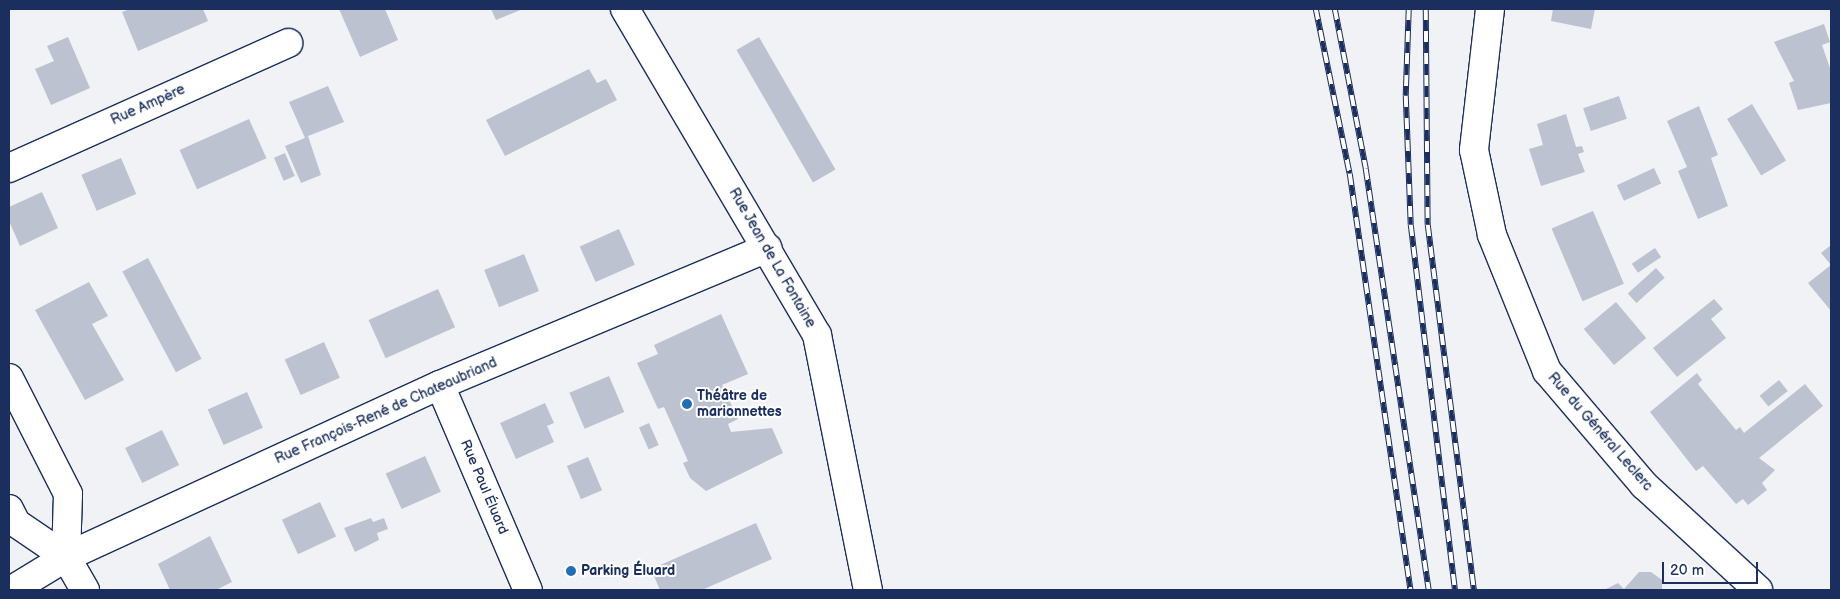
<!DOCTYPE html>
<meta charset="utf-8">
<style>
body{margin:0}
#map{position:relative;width:1840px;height:599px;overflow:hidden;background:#f1f2f5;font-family:"Balsamiq Sans",sans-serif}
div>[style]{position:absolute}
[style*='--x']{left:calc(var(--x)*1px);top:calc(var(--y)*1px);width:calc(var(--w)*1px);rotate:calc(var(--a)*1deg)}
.building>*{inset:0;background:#bcc2d0;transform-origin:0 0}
.roads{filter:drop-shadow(1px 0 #1b2f5e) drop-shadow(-1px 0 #1b2f5e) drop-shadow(0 1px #1b2f5e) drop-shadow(0 -1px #1b2f5e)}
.street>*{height:28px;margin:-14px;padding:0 14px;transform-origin:14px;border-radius:14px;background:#fff}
.rail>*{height:5.5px;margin-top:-2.75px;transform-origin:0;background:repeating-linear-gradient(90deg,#fff 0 11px,#1b2f5e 0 22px);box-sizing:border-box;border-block:1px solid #1b2f5e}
.dots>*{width:14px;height:14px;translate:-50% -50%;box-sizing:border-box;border:2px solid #fff;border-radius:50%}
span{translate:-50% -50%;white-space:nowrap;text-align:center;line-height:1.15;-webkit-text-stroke:4px #fff;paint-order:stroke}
.street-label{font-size:14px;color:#1b2f5e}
.poi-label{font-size:14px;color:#1b2f5e;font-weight:700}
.left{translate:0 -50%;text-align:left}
.frame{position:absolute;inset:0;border:10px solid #1b2f5e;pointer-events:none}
.scale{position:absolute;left:1662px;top:562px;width:96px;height:22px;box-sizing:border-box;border:2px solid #1b2f5e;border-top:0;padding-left:6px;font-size:15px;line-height:18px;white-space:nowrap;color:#1b2f5e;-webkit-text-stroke:4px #fff;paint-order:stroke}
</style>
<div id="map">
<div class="building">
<i style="clip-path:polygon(130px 9px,203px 9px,208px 21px,138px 51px,122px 12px)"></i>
<i style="clip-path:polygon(339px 9px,385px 9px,398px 40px,360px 57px)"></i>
<i style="clip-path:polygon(491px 9px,523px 9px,496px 20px)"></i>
<i style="clip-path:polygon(1553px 9px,1595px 9px,1591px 29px,1551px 21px)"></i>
<i style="clip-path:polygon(1824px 24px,1830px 42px,1822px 45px,1831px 71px,1831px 103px,1798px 110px,1789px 83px,1794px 81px,1774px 42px)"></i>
<i style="clip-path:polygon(68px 37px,90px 88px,51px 105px,35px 69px,54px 61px,47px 46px)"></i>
<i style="left:759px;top:37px;width:153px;height:26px;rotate:60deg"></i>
<i style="clip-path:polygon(589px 69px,597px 83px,606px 79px,617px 100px,505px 156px,486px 120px)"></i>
<i style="clip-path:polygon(328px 86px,344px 122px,308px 136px,321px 175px,301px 183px,285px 146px,305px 138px,289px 102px)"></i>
<i style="left:1619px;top:96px;width:24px;height:38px;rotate:71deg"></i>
<i style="left:1752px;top:104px;width:66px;height:29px;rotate:59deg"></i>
<i style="clip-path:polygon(1699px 106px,1718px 155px,1711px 158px,1728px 206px,1698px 219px,1678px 171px,1687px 167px,1667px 121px)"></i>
<i style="clip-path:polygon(1566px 114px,1576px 147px,1582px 146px,1584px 152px,1578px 154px,1585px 172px,1541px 186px,1529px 149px,1543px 145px,1537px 124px)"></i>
<i style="left:249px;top:119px;width:43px;height:76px;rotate:66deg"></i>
<i style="left:285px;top:153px;width:25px;height:12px;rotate:67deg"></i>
<i style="left:121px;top:158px;width:39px;height:43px;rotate:67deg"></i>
<i style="left:1654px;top:168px;width:17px;height:41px;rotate:65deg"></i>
<i style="clip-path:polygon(42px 192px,58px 228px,20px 246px,9px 221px,9px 207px)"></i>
<i style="left:1593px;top:211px;width:79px;height:45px;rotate:67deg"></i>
<i style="left:619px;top:229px;width:39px;height:43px;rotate:66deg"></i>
<i style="clip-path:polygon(1831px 245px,1831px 311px,1808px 283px,1831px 265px,1821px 253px)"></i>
<i style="left:1655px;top:248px;width:11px;height:28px;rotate:56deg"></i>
<i style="left:524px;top:254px;width:40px;height:43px;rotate:68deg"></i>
<i style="left:148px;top:258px;width:114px;height:29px;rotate:62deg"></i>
<i style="left:1656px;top:268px;width:13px;height:38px;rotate:48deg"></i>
<i style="clip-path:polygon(89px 282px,108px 316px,92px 324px,124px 380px,85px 400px,35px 310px)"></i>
<i style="left:438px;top:289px;width:42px;height:76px;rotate:66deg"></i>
<i style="clip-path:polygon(1714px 299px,1723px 309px,1711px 319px,1726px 338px,1677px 377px,1653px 348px)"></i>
<i style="left:1616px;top:302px;width:47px;height:42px;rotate:50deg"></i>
<i style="clip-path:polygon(721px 314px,748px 374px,722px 385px,738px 419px,728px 424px,731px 432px,772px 428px,783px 453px,706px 491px,690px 478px,683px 463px,688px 461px,664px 407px,658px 409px,637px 363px,658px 354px,654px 345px)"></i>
<i style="left:324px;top:342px;width:39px;height:43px;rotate:66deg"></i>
<i style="clip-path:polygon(1697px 373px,1702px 380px,1698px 384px,1736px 430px,1740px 427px,1744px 433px,1805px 384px,1823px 406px,1759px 458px,1775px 470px,1762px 483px,1767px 490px,1748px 505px,1743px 499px,1736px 504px,1703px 466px,1696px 471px,1650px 412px)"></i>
<i style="left:609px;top:376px;width:39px;height:43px;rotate:67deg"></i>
<i style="left:1779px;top:380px;width:14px;height:25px;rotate:51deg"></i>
<i style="left:247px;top:392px;width:39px;height:43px;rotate:66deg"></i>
<i style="clip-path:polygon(545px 403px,554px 423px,547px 426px,554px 442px,516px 459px,500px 423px)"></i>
<i style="left:649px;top:423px;width:24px;height:11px;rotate:66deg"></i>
<i style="left:162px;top:430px;width:39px;height:41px;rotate:64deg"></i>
<i style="left:425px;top:456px;width:39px;height:43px;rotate:66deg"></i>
<i style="left:588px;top:457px;width:36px;height:23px;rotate:67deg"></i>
<i style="left:320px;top:502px;width:38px;height:42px;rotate:65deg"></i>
<i style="clip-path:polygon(371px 518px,373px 522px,384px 518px,388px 529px,377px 533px,379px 540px,355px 552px,344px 528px)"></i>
<i style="clip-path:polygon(756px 523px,772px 559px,702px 590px,660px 590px,651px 569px)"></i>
<i style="clip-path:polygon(210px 536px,232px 582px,216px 590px,170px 590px,158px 564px)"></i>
<i style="clip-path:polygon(1639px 572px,1651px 572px,1662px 580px,1662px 590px,1604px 590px,1618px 583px,1624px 589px)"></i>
</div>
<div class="roads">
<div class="street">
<i style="--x:625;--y:9;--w:378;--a:59.5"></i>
<i style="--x:817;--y:335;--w:260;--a:78.7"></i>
<i style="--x:1490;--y:9;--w:142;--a:96.5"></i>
<i style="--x:1474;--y:150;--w:87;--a:78"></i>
<i style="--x:1492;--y:235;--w:147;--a:68"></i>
<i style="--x:1547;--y:371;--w:150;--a:49.6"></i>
<i style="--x:1644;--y:485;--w:155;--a:42.6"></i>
<i style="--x:9;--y:168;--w:306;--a:-24.1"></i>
<i style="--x:9;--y:378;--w:130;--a:63"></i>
<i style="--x:68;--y:494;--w:63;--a:91.8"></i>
<i style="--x:440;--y:385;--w:223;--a:66.8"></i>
<i style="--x:9;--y:509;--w:16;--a:63"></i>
<i style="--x:16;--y:523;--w:60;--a:34.2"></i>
<i style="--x:66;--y:557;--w:38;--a:60"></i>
<i style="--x:12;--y:590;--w:63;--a:-31.4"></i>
<i style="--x:66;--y:557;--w:412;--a:-24.7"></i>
<i style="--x:440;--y:385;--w:355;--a:-22.7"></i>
</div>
</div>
<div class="rail">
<i style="--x:1316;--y:9;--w:168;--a:78.4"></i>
<i style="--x:1350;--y:174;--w:420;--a:81.7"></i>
<i style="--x:1335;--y:9;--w:163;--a:79"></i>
<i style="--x:1366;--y:169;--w:426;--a:81.5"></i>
<i style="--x:1409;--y:9;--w:87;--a:92"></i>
<i style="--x:1406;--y:96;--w:129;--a:87.8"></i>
<i style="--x:1411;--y:225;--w:368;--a:83.1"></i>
<i style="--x:1426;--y:9;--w:216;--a:89.5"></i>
<i style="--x:1428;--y:225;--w:368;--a:82.8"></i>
</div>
<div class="dots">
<i style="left:687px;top:404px;background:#1f6fb2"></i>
<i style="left:571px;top:571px;background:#1f6fb2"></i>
</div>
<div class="street-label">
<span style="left:148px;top:105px;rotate:-24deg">Rue Ampère</span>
<span style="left:772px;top:258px;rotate:60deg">Rue Jean de La Fontaine</span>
<span style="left:386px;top:411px;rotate:-24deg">Rue François-René de Chateaubriand</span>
<span style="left:1600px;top:432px;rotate:49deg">Rue du Général Leclerc</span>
<span style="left:484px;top:487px;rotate:67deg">Rue Paul Éluard</span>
</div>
<div class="poi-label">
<span class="left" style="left:697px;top:404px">Théâtre de<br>marionnettes</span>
<span class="left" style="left:581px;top:571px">Parking Éluard</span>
</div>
<div class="frame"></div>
<div class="scale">20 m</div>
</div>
